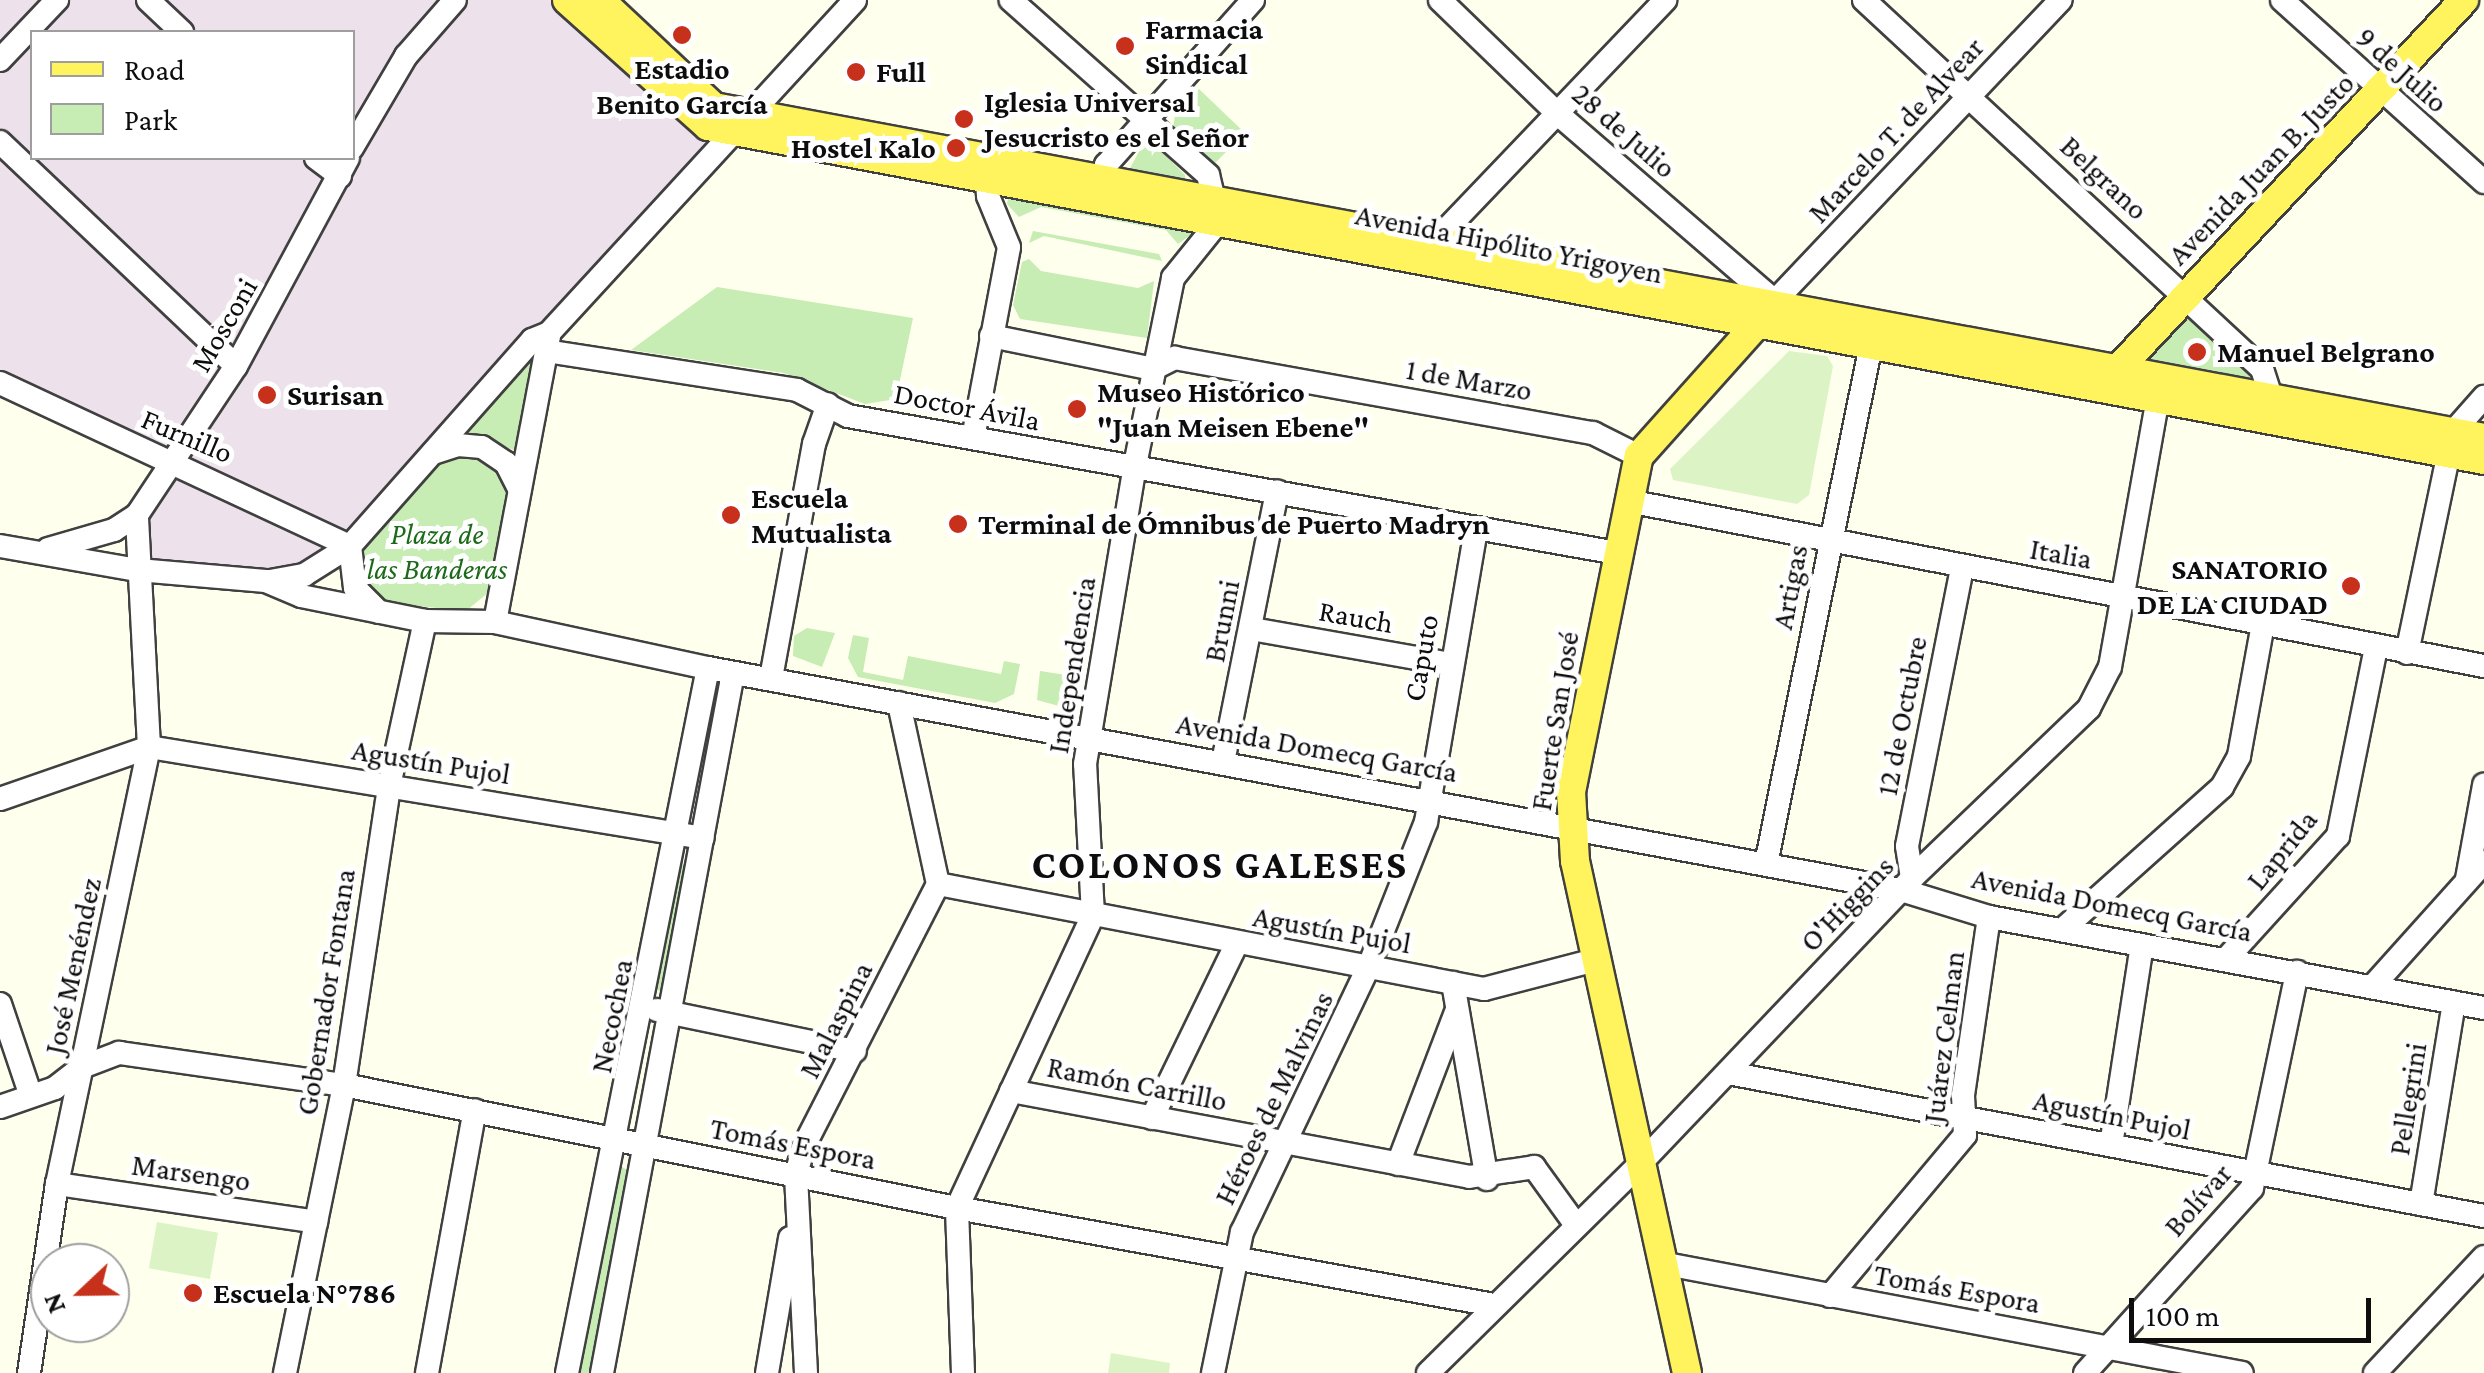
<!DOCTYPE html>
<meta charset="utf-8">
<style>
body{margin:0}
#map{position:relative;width:2484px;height:1373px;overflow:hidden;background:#ffffed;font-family:"Crimson Pro",serif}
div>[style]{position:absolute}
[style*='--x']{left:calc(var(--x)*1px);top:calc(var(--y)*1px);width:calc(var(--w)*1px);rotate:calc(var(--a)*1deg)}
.industrial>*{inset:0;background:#ede1ec}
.green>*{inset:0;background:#c7ecb4;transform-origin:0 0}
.pitch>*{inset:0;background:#dcf3c6;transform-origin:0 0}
.roads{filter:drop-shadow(2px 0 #404040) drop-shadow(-2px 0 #404040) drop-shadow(0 2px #404040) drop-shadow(0 -2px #404040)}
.minor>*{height:22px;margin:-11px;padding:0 11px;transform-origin:11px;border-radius:11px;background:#fff}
.major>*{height:28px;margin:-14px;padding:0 14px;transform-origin:14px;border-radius:14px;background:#fff45d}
.dots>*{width:28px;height:28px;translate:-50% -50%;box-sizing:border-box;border:5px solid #fff;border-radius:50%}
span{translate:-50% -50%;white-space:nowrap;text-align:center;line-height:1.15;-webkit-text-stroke:10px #fff;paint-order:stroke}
.poi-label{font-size:30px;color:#0d0d0d;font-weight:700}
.left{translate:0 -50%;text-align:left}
.right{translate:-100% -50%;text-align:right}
.street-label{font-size:30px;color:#0d0d0d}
.park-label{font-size:30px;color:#1b6a19;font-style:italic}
.district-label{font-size:40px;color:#0d0d0d;font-weight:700;letter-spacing:2.5px}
.legend{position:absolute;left:30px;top:30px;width:325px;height:130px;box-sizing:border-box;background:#fff;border:2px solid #9e9e9e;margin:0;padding:12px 18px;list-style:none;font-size:30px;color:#0d0d0d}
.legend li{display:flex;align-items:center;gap:20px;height:50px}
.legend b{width:50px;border:2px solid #9e9e9e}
.north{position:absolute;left:30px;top:1243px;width:100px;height:100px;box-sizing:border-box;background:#fff;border:2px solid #9e9e9e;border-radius:50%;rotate:248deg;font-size:28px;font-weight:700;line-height:40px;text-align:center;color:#0d0d0d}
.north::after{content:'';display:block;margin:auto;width:35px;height:45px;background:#c7311b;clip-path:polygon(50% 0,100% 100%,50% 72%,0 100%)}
.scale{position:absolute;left:2129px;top:1298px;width:242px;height:45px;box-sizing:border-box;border:5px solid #0d0d0d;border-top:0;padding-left:12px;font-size:30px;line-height:35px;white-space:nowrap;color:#0d0d0d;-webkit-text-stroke:8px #fff;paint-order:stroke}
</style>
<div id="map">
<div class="industrial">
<i style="clip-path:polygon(evenodd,0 0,567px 0,733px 131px,350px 546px,304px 575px,138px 570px,133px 538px,175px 462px,0 383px,0 0,32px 32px,352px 32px,352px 158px,32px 158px,32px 32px)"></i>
</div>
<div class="green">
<i style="clip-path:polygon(1199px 89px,1245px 133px,1212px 166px,1173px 129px,1175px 115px)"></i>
<i style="clip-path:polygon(1153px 143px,1185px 175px,1185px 181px,1129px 170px,1142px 146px)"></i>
<i style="clip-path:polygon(1009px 194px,1196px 231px,1178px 244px,1166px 230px,1041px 207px,1019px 217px,1007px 204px)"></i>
<i style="clip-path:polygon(1033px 231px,1159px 254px,1162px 261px,1044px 236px,1029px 243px)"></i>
<i style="clip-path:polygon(1029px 259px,1041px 271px,1138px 288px,1154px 281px,1147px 338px,1020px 319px,1013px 305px,1022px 262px)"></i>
<i style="clip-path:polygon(717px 287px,913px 318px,896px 399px,865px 404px,784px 373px,631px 350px)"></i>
<i style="clip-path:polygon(2186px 317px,2249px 371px,2249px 380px,2147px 362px)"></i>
<i style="clip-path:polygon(530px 353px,536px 354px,516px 451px,470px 433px,467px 428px)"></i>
<i style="clip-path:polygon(464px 451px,497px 463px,510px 491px,490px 591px,466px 611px,379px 602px,364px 588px,359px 551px,438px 461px)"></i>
<i style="clip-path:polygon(807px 628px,835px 633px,822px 667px,793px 656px,794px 636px)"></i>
<i style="clip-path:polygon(853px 635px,869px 638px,863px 672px,903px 680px,908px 656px,1001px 674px,1004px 661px,1020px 664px,1014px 694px,995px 703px,858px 677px,848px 658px)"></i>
<i style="clip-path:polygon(1040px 671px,1079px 677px,1070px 709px,1037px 700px)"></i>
<i style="left:679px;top:863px;width:11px;height:129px;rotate:10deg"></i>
<i style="clip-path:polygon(620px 1166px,629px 1171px,593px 1373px,575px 1373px)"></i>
</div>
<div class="pitch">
<i style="clip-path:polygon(1789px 351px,1827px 356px,1833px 366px,1809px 495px,1797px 504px,1673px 480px,1670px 469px)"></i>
<i style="left:157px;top:1222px;width:62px;height:47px;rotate:10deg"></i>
<i style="clip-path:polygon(1111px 1353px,1170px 1363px,1169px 1373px,1108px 1373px)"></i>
</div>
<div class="roads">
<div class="minor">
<i style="--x:148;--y:0;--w:47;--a:43.3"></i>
<i style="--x:1440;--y:0;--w:164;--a:44"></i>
<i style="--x:1558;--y:114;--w:286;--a:40.8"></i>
<i style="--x:1775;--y:301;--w:415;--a:-46.5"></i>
<i style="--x:1864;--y:0;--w:543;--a:42.83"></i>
<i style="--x:2262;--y:369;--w:29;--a:72"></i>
<i style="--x:2271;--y:397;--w:14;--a:102"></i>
<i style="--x:2282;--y:0;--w:272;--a:42"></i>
<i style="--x:0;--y:60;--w:83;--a:-46.5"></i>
<i style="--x:0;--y:142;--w:325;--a:43.5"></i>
<i style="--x:352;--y:148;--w:107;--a:-59.6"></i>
<i style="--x:406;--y:56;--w:74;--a:-48.8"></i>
<i style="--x:316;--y:158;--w:30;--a:37"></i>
<i style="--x:1099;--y:195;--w:31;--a:-77"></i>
<i style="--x:1106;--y:165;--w:221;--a:-48.3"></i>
<i style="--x:1433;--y:253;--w:13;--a:-77"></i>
<i style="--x:1436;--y:240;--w:332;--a:-46.3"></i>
<i style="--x:991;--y:336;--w:165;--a:11.5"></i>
<i style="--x:1153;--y:369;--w:25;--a:-27"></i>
<i style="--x:1175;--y:358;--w:425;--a:10.2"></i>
<i style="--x:1593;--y:433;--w:51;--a:26.6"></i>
<i style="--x:546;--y:351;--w:254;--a:8.8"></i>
<i style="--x:797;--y:390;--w:57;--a:27"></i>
<i style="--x:848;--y:416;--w:781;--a:10.1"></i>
<i style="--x:0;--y:383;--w:386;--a:25"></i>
<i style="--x:973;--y:438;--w:194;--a:-79.3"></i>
<i style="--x:1009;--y:247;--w:55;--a:-112.4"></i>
<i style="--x:988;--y:196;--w:30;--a:-94"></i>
<i style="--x:433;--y:453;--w:26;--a:-18"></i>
<i style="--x:458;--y:445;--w:24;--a:5"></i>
<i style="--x:482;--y:447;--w:29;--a:34"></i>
<i style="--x:506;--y:463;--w:30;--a:63"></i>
<i style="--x:1628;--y:501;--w:872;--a:10.91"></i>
<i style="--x:0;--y:546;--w:140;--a:9.9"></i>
<i style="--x:138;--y:570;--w:128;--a:4.9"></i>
<i style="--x:266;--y:581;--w:38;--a:23"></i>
<i style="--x:301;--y:596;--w:126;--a:11.4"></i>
<i style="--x:425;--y:621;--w:70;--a:0.8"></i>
<i style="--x:495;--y:622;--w:218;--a:12.2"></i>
<i style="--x:708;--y:668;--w:1213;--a:10.54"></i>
<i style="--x:1901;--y:890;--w:92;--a:17.1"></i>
<i style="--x:1989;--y:917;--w:503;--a:10.42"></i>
<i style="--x:350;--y:546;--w:42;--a:83.2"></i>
<i style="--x:355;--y:588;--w:34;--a:45"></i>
<i style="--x:48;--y:549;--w:69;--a:-16.1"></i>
<i style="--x:114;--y:530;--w:27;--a:-33"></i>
<i style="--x:137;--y:515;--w:179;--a:-56.4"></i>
<i style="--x:236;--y:366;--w:236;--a:-61.7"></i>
<i style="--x:270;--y:581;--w:35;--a:-10"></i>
<i style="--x:304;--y:575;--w:54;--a:-32.2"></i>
<i style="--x:350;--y:546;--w:275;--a:-48.5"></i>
<i style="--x:532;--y:340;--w:18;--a:-22"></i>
<i style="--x:549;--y:333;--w:452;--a:-47.4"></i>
<i style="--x:495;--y:622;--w:291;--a:-79.3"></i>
<i style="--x:1252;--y:629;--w:201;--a:10"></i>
<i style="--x:2407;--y:653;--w:226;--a:-78.2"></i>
<i style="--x:2453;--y:432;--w:47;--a:-48.5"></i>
<i style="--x:771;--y:678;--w:238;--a:-79.6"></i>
<i style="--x:814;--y:444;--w:42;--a:-70.7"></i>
<i style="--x:1223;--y:762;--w:276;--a:-78.7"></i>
<i style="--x:0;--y:799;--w:158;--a:-19.2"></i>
<i style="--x:149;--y:747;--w:561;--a:9.33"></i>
<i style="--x:1766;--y:864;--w:545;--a:-78.57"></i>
<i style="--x:1912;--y:878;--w:32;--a:-99"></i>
<i style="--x:1907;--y:846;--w:284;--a:-78.8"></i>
<i style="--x:2467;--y:879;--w:96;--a:-79.7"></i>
<i style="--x:938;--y:884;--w:556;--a:10.89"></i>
<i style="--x:1484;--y:989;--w:115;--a:-14.6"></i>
<i style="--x:2062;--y:930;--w:215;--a:-41.8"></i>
<i style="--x:2222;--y:787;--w:35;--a:-61"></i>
<i style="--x:2239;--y:756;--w:134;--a:-79.7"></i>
<i style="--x:2227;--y:958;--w:165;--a:-47.7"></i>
<i style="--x:2338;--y:836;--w:192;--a:-78.6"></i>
<i style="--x:1453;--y:983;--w:199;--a:80.2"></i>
<i style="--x:2372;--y:987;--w:168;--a:-48.1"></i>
<i style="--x:0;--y:1004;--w:97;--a:71.4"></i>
<i style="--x:657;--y:1010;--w:202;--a:11.7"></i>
<i style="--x:1728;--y:1073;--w:769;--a:10.71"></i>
<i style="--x:1011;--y:1091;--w:466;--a:10.6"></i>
<i style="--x:1469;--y:1177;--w:66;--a:-8.7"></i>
<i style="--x:1534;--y:1167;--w:72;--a:54.1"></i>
<i style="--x:0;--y:1107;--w:58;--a:-19.1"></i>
<i style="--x:55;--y:1088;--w:34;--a:-38"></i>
<i style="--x:82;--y:1067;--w:40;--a:-21"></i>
<i style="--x:119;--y:1053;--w:227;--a:8.1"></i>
<i style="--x:344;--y:1085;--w:625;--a:11.35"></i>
<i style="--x:957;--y:1208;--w:546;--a:10.24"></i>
<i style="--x:1152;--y:1118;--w:195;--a:-64.1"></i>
<i style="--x:2111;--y:1145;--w:202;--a:-81.2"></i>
<i style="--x:1398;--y:1164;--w:163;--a:-69.1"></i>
<i style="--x:57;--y:1184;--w:262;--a:8.3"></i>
<i style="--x:2421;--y:1204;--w:204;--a:-80.7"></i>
<i style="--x:1661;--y:1263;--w:591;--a:10.72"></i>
<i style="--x:1830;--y:1296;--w:210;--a:-50"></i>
<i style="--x:1965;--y:1135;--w:40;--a:-92.9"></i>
<i style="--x:1963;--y:1095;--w:180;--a:-81.7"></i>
<i style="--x:29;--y:1373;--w:191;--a:-81.6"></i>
<i style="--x:57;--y:1184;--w:447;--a:-78.1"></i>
<i style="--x:149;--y:747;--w:232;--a:-93"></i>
<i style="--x:285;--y:1373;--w:294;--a:-78.4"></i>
<i style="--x:344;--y:1085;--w:302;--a:-81.4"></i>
<i style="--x:389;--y:786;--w:169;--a:-77.7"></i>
<i style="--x:427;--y:1373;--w:267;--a:-79.7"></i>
<i style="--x:567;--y:1373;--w:719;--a:-78.69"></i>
<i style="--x:602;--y:1373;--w:712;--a:-79.4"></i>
<i style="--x:767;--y:1373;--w:137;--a:-80.3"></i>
<i style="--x:806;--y:1373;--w:198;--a:-92.9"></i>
<i style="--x:796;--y:1175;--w:28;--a:-75"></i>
<i style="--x:803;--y:1148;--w:297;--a:-62.9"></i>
<i style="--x:938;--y:884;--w:185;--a:-102.2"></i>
<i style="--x:963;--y:1373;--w:165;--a:-92.1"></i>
<i style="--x:957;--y:1208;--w:323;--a:-65.1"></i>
<i style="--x:1093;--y:915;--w:151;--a:-93"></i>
<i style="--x:1085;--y:764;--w:298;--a:-80.5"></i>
<i style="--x:1134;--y:470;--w:196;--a:-78.5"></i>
<i style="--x:1173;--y:278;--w:73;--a:-51.1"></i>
<i style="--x:1219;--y:221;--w:47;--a:-103.4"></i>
<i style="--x:1208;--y:175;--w:264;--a:-138.4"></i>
<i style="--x:1213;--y:1373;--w:144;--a:-78.4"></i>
<i style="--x:1242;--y:1232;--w:295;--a:-64.5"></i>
<i style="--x:1369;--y:966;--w:155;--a:-68.4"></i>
<i style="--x:1426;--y:822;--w:297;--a:-80.3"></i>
<i style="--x:1428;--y:1373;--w:295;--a:-44.6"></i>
<i style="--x:1638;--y:1166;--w:398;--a:-46.4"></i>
<i style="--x:1912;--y:878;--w:245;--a:-43.8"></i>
<i style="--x:2089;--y:708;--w:46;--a:-62.9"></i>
<i style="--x:2110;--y:667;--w:273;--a:-79.9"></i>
<i style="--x:2085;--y:1373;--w:249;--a:-47.9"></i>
<i style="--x:2252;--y:1188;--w:221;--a:-78.2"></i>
<i style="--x:2375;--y:1373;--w:159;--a:-46.8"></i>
</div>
<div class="major">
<i style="--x:567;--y:0;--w:189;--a:41.8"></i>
<i style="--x:708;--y:126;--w:1807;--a:10.65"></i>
<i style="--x:600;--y:0;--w:156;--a:43.2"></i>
<i style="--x:714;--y:107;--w:1801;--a:10.59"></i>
<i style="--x:2114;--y:382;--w:14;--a:-73"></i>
<i style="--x:2118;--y:369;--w:506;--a:-46.84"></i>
<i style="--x:1687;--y:1373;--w:524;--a:-102.34"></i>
<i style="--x:1575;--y:861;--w:69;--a:-93.3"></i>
<i style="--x:1571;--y:792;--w:343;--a:-78.6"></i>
<i style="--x:1639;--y:456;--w:192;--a:-48.2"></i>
</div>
</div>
<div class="dots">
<i style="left:682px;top:35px;background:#c7311b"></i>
<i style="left:1125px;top:46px;background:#c7311b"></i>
<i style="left:856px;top:72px;background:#c7311b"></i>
<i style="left:964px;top:119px;background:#c7311b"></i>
<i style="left:956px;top:148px;background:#c7311b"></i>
<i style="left:2197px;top:352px;background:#c7311b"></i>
<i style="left:267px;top:395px;background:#c7311b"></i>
<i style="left:1077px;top:409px;background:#c7311b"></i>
<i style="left:731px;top:515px;background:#c7311b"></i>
<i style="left:958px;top:524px;background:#c7311b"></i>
<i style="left:2351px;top:586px;background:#c7311b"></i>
<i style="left:193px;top:1293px;background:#c7311b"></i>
</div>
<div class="poi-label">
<span class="left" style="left:1145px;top:46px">Farmacia<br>Sindical</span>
<span style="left:682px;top:86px">Estadio<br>Benito García</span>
<span class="left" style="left:876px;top:72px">Full</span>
<span class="left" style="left:984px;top:119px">Iglesia Universal<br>Jesucristo es el Señor</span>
<span class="right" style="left:936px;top:148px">Hostel Kalo</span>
<span class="left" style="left:2217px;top:352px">Manuel Belgrano</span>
<span class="left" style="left:1097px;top:409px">Museo Histórico<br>"Juan Meisen Ebene"</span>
<span class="left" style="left:287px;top:395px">Surisan</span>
<span class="left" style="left:751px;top:515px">Escuela<br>Mutualista</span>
<span class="left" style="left:978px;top:524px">Terminal de Ómnibus de Puerto Madryn</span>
<span class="right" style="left:2328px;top:586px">SANATORIO<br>DE LA CIUDAD</span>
<span class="left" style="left:213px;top:1293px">Escuela N°786</span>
</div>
<div class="street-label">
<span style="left:2402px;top:70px;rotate:42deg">9 de Julio</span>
<span style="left:1896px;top:130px;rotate:-47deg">Marcelo T. de Alvear</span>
<span style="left:1624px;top:131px;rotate:41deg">28 de Julio</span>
<span style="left:2261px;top:169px;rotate:-46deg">Avenida Juan B. Justo</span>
<span style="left:2104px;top:178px;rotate:43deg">Belgrano</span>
<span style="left:1509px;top:244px;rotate:11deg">Avenida Hipólito Yrigoyen</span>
<span style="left:224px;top:325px;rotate:-60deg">Mosconi</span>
<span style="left:1469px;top:380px;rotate:10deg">1 de Marzo</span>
<span style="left:967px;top:407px;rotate:11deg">Doctor Ávila</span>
<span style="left:187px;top:436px;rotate:23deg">Furnillo</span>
<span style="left:2061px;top:554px;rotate:10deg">Italia</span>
<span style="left:1790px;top:587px;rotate:-79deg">Artigas</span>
<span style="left:1356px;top:617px;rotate:10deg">Rauch</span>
<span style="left:1222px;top:621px;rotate:-79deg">Brunni</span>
<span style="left:1421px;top:658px;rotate:-80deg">Caputo</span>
<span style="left:1072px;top:665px;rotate:-81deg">Independencia</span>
<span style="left:1902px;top:716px;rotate:-79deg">12 de Octubre</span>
<span style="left:1555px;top:721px;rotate:-81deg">Fuerte San José</span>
<span style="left:1317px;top:748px;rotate:10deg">Avenida Domecq García</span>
<span style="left:431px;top:762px;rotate:9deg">Agustín Pujol</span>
<span style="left:2282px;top:850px;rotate:-51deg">Laprida</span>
<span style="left:1847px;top:904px;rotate:-46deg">O'Higgins</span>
<span style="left:2112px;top:905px;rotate:11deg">Avenida Domecq García</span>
<span style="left:1332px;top:930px;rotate:10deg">Agustín Pujol</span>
<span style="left:73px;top:966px;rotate:-78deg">José Menéndez</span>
<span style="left:326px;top:992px;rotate:-81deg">Gobernador Fontana</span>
<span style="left:612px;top:1016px;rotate:-79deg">Necochea</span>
<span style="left:836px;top:1020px;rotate:-63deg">Malaspina</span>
<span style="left:1944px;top:1037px;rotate:-83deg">Juárez Celman</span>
<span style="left:1137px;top:1084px;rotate:11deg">Ramón Carrillo</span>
<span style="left:1274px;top:1098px;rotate:-64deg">Héroes de Malvinas</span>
<span style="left:2408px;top:1099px;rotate:-81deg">Pellegrini</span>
<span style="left:2112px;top:1115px;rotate:11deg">Agustín Pujol</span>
<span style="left:793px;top:1144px;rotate:11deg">Tomás Espora</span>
<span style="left:191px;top:1173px;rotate:8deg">Marsengo</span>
<span style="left:2198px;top:1200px;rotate:-49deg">Bolívar</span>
<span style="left:1957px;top:1289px;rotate:10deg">Tomás Espora</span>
</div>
<div class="park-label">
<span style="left:437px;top:551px">Plaza de<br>las Banderas</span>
</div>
<div class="district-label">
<span style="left:1220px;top:865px">COLONOS GALESES</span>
</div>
<ul class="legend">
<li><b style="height:12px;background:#fff45d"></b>Road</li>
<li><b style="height:28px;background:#c7ecb4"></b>Park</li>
</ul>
<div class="north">N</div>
<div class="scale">100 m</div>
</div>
